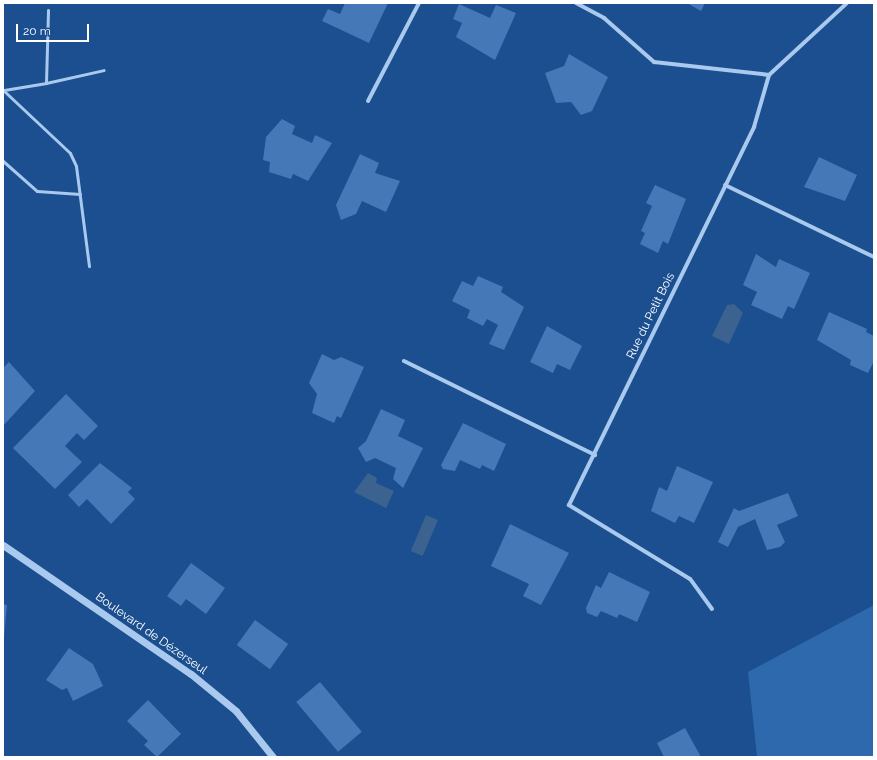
<!DOCTYPE html>
<meta charset="utf-8">
<style>
body{margin:0}
#map{position:relative;width:877px;height:760px;overflow:hidden;background:#1b4f8f;font-family:Raleway,sans-serif}
div>[style]{position:absolute}
[style*='--x']{left:calc(var(--x)*1px);top:calc(var(--y)*1px);width:calc(var(--w)*1px);rotate:calc(var(--a)*1deg)}
.green>*{inset:0;background:#2e69ad}
.water>*{inset:0;background:#3c6290;transform-origin:0 0}
.building>*{inset:0;background:#4478b7;transform-origin:0 0}
.service>*{height:3px;margin:-1.5px;padding:0 1.5px;transform-origin:1.5px;border-radius:1.5px;background:#a9c9ee}
.minor>*{height:4px;margin:-2px;padding:0 2px;transform-origin:2px;border-radius:2px;background:#a9c9ee}
.tertiary>*{height:7px;margin:-3.5px;padding:0 3.5px;transform-origin:3.5px;border-radius:3.5px;background:#a9c9ee}
span{translate:-50% -50%;white-space:nowrap;text-align:center;line-height:1.15;-webkit-text-stroke:3px #1b4f8f;paint-order:stroke}
.street-label{font-size:12px;color:#fff}
.frame{position:absolute;inset:0;border:4px solid #fff;pointer-events:none}
.scale{position:absolute;left:16px;top:24px;width:73px;height:18px;box-sizing:border-box;border:2px solid #fff;border-top:0;padding-left:5px;font-size:12px;line-height:14px;white-space:nowrap;color:#fff;-webkit-text-stroke:3px #1b4f8f;paint-order:stroke}
</style>
<div id="map">
<div class="green">
<i style="clip-path:polygon(874px 605px,874px 757px,757px 757px,748px 672px)"></i>
</div>
<div class="water">
<i style="clip-path:polygon(734px 304px,743px 313px,729px 344px,712px 336px,727px 305px)"></i>
<i style="clip-path:polygon(368px 473px,377px 478px,376px 483px,394px 491px,386px 508px,354px 492px)"></i>
<i style="left:426px;top:515px;width:13px;height:39px;rotate:23deg"></i>
</div>
<div class="building">
<i style="clip-path:polygon(345px 3px,388px 3px,369px 43px,322px 21px,328px 9px,340px 14px)"></i>
<i style="clip-path:polygon(687px 3px,705px 3px,701px 11px)"></i>
<i style="clip-path:polygon(459px 4px,490px 18px,496px 5px,516px 13px,495px 60px,456px 37px,462px 23px,453px 19px)"></i>
<i style="clip-path:polygon(569px 54px,608px 77px,592px 111px,581px 115px,571px 102px,556px 103px,545px 73px,564px 66px)"></i>
<i style="clip-path:polygon(282px 119px,295px 126px,292px 134px,312px 143px,315px 135px,332px 143px,308px 181px,293px 174px,291px 179px,269px 172px,270px 162px,263px 160px,266px 137px)"></i>
<i style="clip-path:polygon(360px 154px,379px 163px,375px 173px,400px 181px,386px 212px,362px 201px,356px 214px,341px 220px,336px 205px)"></i>
<i style="clip-path:polygon(819px 157px,857px 175px,845px 201px,804px 187px)"></i>
<i style="clip-path:polygon(655px 185px,686px 199px,668px 244px,663px 241px,658px 253px,640px 244px,645px 233px,641px 231px,652px 206px,646px 203px)"></i>
<i style="clip-path:polygon(756px 254px,776px 267px,779px 259px,810px 273px,794px 309px,788px 306px,782px 319px,751px 305px,757px 292px,743px 285px)"></i>
<i style="clip-path:polygon(478px 276px,503px 287px,501px 292px,524px 307px,504px 350px,489px 344px,498px 325px,487px 319px,483px 326px,467px 318px,470px 310px,452px 301px,462px 281px,473px 286px)"></i>
<i style="clip-path:polygon(829px 312px,867px 329px,866px 332px,874px 336px,874px 361px,868px 373px,850px 365px,851px 360px,817px 340px)"></i>
<i style="clip-path:polygon(547px 326px,582px 346px,570px 370px,557px 364px,553px 373px,530px 362px)"></i>
<i style="clip-path:polygon(322px 354px,334px 360px,341px 357px,364px 367px,341px 418px,337px 416px,334px 423px,312px 413px,317px 394px,309px 383px)"></i>
<i style="clip-path:polygon(9px 362px,35px 391px,3px 426px,3px 368px)"></i>
<i style="clip-path:polygon(66px 394px,98px 426px,84px 440px,77px 433px,65px 446px,82px 462px,55px 489px,13px 448px)"></i>
<i style="clip-path:polygon(381px 409px,405px 420px,398px 436px,423px 448px,403px 488px,393px 479px,396px 468px,375px 458px,366px 462px,358px 448px,366px 441px)"></i>
<i style="clip-path:polygon(463px 423px,506px 444px,494px 471px,482px 465px,480px 469px,460px 460px,455px 471px,443px 469px,441px 465px)"></i>
<i style="clip-path:polygon(100px 463px,132px 488px,128px 492px,135px 499px,111px 524px,87px 499px,79px 507px,68px 495px)"></i>
<i style="clip-path:polygon(677px 466px,713px 482px,694px 523px,679px 516px,675px 523px,651px 511px,659px 487px,667px 491px)"></i>
<i style="clip-path:polygon(788px 493px,798px 516px,777px 525px,785px 542px,780px 547px,767px 550px,755px 519px,738px 527px,728px 547px,718px 542px,734px 508px,739px 511px)"></i>
<i style="clip-path:polygon(510px 524px,569px 553px,541px 605px,523px 596px,529px 584px,491px 566px)"></i>
<i style="clip-path:polygon(191px 563px,225px 588px,206px 614px,186px 599px,181px 606px,167px 596px)"></i>
<i style="clip-path:polygon(609px 572px,650px 592px,637px 622px,619px 614px,617px 618px,601px 611px,597px 617px,587px 613px,586px 608px,596px 585px,601px 588px)"></i>
<i style="clip-path:polygon(3px 604px,7px 605px,4px 637px,3px 637px)"></i>
<i style="left:255px;top:620px;width:41px;height:31px;rotate:36deg"></i>
<i style="clip-path:polygon(69px 648px,93px 664px,103px 686px,73px 701px,67px 688px,62px 690px,46px 680px)"></i>
<i style="left:320px;top:682px;width:65px;height:31px;rotate:50deg"></i>
<i style="clip-path:polygon(148px 700px,181px 734px,157px 757px,144px 745px,148px 741px,127px 721px)"></i>
<i style="clip-path:polygon(685px 728px,701px 757px,664px 757px,657px 743px)"></i>
</div>
<div class="service">
<i style="--x:46;--y:83;--w:59;--a:-12.6"></i>
<i style="--x:3;--y:90;--w:92;--a:43.2"></i>
<i style="--x:70;--y:153;--w:14;--a:65"></i>
<i style="--x:76;--y:166;--w:101;--a:82.6"></i>
<i style="--x:4;--y:90;--w:43;--a:-9.5"></i>
<i style="--x:46;--y:83;--w:73;--a:-88.4"></i>
<i style="--x:3;--y:161;--w:45;--a:41.4"></i>
<i style="--x:37;--y:191;--w:43;--a:4"></i>
</div>
<div class="minor">
<i style="--x:576;--y:3;--w:32;--a:28"></i>
<i style="--x:604;--y:18;--w:67;--a:41.3"></i>
<i style="--x:654;--y:62;--w:116;--a:6.4"></i>
<i style="--x:368;--y:101;--w:110;--a:-62.5"></i>
<i style="--x:725;--y:185;--w:165;--a:25.8"></i>
<i style="--x:404;--y:361;--w:213;--a:26.2"></i>
<i style="--x:712;--y:609;--w:37;--a:-126"></i>
<i style="--x:690;--y:579;--w:142;--a:-148.6"></i>
<i style="--x:569;--y:505;--w:421;--a:-63.9"></i>
<i style="--x:754;--y:127;--w:54;--a:-73.9"></i>
<i style="--x:769;--y:75;--w:106;--a:-42.7"></i>
</div>
<div class="tertiary">
<i style="--x:3;--y:545;--w:228;--a:34.5"></i>
<i style="--x:191;--y:674;--w:58;--a:39.4"></i>
<i style="--x:236;--y:711;--w:59;--a:51.2"></i>
</div>
<div class="street-label">
<span style="left:651px;top:316px;rotate:-64deg">Rue du Petit Bois</span>
<span style="left:151px;top:634px;rotate:35deg">Boulevard de Dézerseul</span>
</div>
<div class="frame"></div>
<div class="scale">20 m</div>
</div>
